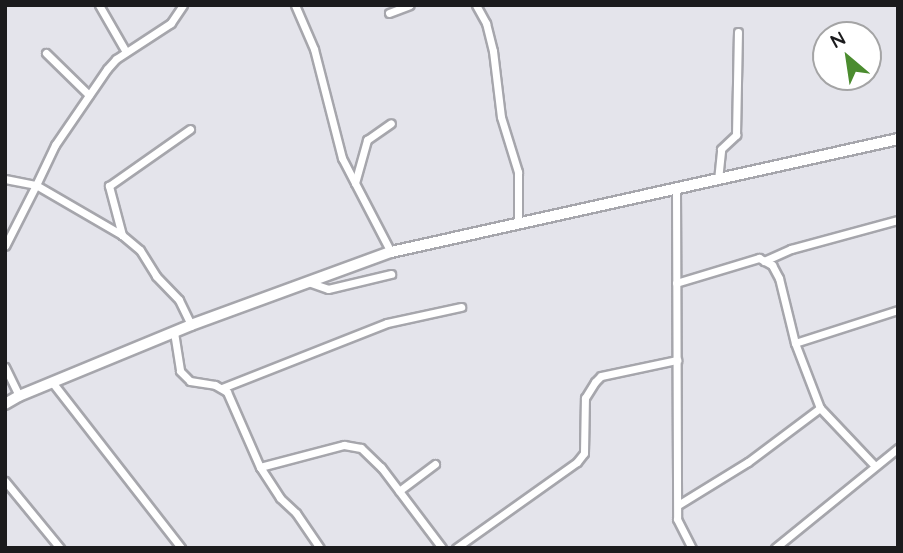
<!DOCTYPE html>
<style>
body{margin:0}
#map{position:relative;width:903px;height:553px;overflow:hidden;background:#e4e4eb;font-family:Quicksand,sans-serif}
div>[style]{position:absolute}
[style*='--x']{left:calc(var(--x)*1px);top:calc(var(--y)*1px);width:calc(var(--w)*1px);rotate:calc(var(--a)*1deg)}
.roads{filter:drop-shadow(2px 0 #a6a6ac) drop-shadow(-2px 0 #a6a6ac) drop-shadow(0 2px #a6a6ac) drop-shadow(0 -2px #a6a6ac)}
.minor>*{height:7px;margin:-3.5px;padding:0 3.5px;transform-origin:3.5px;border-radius:3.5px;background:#fff}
.secondary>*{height:10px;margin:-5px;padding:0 5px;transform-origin:5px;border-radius:5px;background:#fff}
span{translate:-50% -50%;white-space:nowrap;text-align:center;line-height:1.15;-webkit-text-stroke:5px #fff;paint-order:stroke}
.frame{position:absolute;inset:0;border:7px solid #1b1b1d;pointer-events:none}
.north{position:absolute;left:812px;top:21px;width:70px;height:70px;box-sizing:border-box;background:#fff;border:2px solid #a4a4a5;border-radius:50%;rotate:331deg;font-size:19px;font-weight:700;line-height:28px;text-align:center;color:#1b1b1d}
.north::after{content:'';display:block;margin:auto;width:24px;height:32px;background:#4b8c2f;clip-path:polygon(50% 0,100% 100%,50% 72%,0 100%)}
</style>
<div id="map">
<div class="roads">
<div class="minor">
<i style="--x:99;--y:5;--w:54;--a:60.1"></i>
<i style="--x:183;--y:5;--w:22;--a:124"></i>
<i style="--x:171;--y:23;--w:66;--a:146.8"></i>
<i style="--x:116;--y:59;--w:13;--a:132"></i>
<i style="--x:107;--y:69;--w:92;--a:124.4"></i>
<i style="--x:55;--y:145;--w:44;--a:115.4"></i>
<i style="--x:36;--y:185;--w:99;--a:30.2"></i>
<i style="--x:122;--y:235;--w:23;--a:40"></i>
<i style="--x:140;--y:250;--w:31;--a:58"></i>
<i style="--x:156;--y:276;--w:33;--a:46"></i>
<i style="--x:179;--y:300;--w:28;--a:64"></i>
<i style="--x:295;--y:5;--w:48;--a:66.6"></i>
<i style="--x:314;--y:49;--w:113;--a:75.6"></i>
<i style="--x:342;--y:158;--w:106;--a:62.5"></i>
<i style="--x:476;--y:5;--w:21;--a:61"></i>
<i style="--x:486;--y:23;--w:29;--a:76"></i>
<i style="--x:493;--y:51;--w:66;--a:83.1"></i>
<i style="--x:501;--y:117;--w:58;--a:72.8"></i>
<i style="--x:518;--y:172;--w:52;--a:90"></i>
<i style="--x:389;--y:13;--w:22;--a:-21"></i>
<i style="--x:46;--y:53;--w:60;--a:44.3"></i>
<i style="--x:5;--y:179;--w:32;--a:11"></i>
<i style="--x:36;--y:185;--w:68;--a:116.9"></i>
<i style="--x:718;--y:180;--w:31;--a:-84"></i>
<i style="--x:721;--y:149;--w:21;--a:-43"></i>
<i style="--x:736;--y:135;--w:103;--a:-88.9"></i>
<i style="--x:355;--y:183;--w:45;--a:-74.4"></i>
<i style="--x:367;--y:140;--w:29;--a:-35"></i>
<i style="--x:676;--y:189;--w:330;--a:89.8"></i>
<i style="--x:677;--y:519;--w:33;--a:63"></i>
<i style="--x:122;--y:235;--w:51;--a:-104.9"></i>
<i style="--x:109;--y:186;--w:99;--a:-35.1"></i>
<i style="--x:764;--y:261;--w:30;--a:-24"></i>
<i style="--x:791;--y:249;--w:111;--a:-15.2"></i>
<i style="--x:308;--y:282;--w:21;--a:19"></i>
<i style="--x:328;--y:289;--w:65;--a:-13.4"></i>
<i style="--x:676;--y:283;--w:87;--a:-16.8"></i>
<i style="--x:759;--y:258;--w:15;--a:28"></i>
<i style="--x:772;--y:265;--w:15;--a:62"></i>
<i style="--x:779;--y:278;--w:67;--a:76.2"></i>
<i style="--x:795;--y:343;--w:70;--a:69"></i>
<i style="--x:820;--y:408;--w:79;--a:46.5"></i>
<i style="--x:174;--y:332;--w:39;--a:81"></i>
<i style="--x:180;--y:371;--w:14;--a:45"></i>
<i style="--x:190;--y:381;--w:25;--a:9"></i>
<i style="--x:215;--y:385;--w:14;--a:30"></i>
<i style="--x:227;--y:392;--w:82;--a:66.3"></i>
<i style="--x:260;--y:467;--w:37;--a:57"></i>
<i style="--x:280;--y:498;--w:22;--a:43"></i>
<i style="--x:296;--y:513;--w:42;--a:55.6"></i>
<i style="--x:795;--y:343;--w:108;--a:-17.8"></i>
<i style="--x:5;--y:367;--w:32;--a:64"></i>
<i style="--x:52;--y:382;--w:210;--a:52.1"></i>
<i style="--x:222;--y:388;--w:177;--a:-21.5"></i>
<i style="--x:387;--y:323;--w:76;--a:-12.2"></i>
<i style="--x:260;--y:467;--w:87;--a:-14.7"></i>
<i style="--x:344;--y:445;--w:17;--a:10"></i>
<i style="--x:361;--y:448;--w:28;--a:44"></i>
<i style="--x:381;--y:467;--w:101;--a:53"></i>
<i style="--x:5;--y:481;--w:87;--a:50.6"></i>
<i style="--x:399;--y:491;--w:45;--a:-36.9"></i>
<i style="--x:678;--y:505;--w:82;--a:-31.6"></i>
<i style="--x:748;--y:462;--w:90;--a:-36.9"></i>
<i style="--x:456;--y:548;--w:148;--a:-35.4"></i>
<i style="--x:577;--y:462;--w:11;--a:-52"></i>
<i style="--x:584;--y:453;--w:55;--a:-89"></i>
<i style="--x:585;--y:398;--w:19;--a:-58"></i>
<i style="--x:595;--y:382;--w:8;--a:-45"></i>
<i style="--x:601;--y:376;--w:78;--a:-11.9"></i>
<i style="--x:775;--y:548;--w:159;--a:-39.1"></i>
</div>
<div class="secondary">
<i style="--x:5;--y:404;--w:16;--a:-30"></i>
<i style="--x:19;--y:396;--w:186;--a:-22.4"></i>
<i style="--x:191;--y:325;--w:213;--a:-20.1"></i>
<i style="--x:391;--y:252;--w:519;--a:-12.56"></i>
</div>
</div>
<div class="frame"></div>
<div class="north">N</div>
</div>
